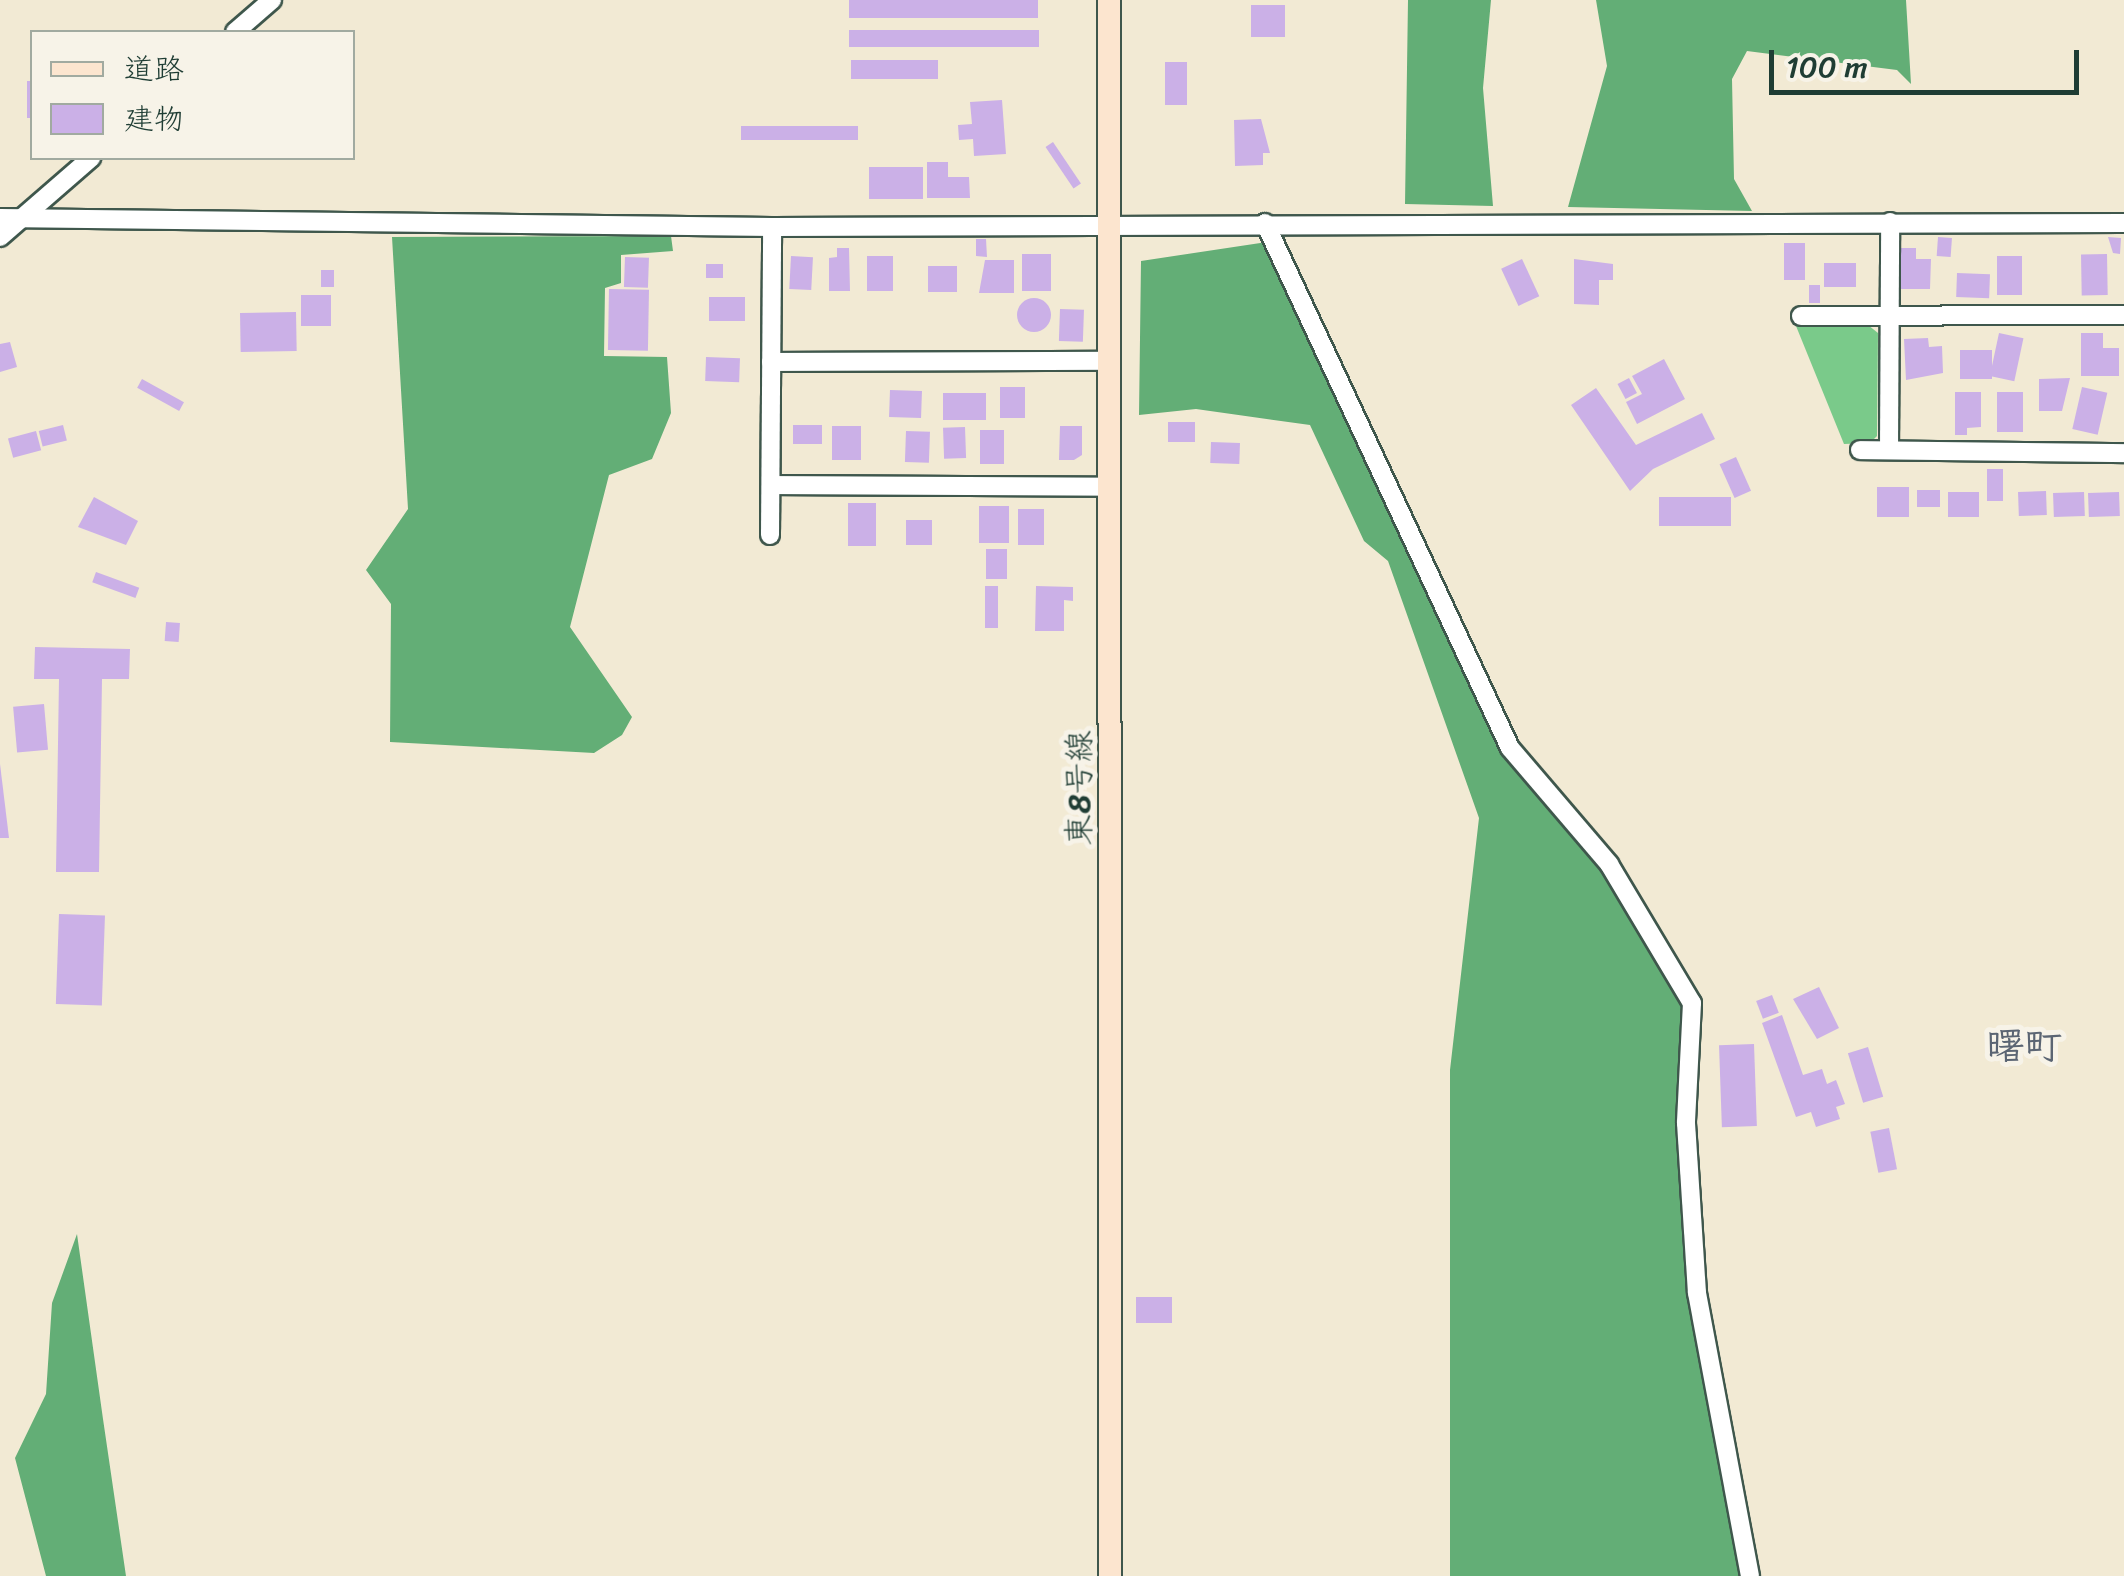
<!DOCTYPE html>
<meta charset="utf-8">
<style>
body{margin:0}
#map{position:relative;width:2124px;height:1576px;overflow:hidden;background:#f2ead4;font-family:Sriracha,"Klee One",sans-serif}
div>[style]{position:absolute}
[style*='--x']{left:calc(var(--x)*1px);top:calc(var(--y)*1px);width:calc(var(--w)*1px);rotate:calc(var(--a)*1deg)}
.green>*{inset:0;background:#7aca8a}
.forest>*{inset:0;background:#63ae76}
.building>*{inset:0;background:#cbb0e7;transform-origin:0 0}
.round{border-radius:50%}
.roads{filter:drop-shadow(2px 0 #3f574c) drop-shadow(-2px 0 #3f574c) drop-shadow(0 2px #3f574c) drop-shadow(0 -2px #3f574c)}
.street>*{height:18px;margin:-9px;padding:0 9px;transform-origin:9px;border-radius:9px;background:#fff}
.secondary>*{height:22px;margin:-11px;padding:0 11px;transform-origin:11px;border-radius:11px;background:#fce5cf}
span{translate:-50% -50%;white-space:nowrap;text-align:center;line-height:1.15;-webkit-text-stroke:10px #f7f3e8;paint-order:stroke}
.street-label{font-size:32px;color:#1f3d34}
.quarter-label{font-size:38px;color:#5b6573;font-weight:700}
.legend{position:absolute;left:30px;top:30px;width:325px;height:130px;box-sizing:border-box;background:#f7f3e8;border:2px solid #a1aaa0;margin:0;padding:12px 18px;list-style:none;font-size:30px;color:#1f3d34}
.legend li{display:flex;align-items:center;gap:20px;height:50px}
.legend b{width:50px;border:2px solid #a1aaa0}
.scale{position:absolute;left:1769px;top:50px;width:310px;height:45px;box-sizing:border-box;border:5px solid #1f3d34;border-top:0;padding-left:12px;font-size:30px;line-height:35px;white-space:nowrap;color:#1f3d34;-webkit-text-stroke:8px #f7f3e8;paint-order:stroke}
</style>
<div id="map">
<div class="green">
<i style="clip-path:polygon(1868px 325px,1878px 333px,1877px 436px,1870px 443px,1844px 444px,1796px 326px)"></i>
</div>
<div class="forest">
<i style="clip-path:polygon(1408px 0,1491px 0,1483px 88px,1493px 206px,1405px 204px)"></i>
<i style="clip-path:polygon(1596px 0,1906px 0,1911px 84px,1897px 70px,1747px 51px,1732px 79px,1734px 179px,1752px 211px,1568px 207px,1607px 66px)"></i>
<i style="clip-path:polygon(671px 236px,673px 251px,621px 255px,621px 283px,605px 288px,604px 356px,667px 357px,671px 413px,652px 459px,609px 475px,570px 627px,632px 717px,622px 735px,594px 753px,390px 742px,391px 604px,366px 570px,408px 509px,392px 237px)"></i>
<i style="clip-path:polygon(1273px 241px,1510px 748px,1609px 864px,1692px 1003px,1697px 1293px,1750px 1576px,1450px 1576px,1450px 1070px,1479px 818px,1388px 561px,1364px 541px,1310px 425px,1196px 409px,1139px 415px,1141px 261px)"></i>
<i style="clip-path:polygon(77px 1234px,103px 1419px,126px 1576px,46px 1576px,15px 1458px,46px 1394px,52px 1303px)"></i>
</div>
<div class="building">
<i style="left:1038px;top:0;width:18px;height:189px;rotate:90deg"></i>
<i style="left:1251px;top:5px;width:34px;height:32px"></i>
<i style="left:1039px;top:30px;width:17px;height:190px;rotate:90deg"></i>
<i style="left:851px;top:60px;width:87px;height:19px"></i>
<i style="left:1165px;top:62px;width:22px;height:43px"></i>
<i style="left:32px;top:81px;width:37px;height:5px;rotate:90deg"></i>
<i style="clip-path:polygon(1002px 100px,1006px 154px,974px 156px,973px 139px,959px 140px,958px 125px,972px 124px,970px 102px)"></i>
<i style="clip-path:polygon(1261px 119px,1270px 153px,1263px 153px,1263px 165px,1235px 166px,1234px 120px)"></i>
<i style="left:741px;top:126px;width:117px;height:14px"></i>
<i style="left:1053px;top:142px;width:50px;height:9px;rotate:56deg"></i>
<i style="clip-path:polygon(927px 162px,948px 162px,948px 177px,969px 177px,970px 198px,927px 198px)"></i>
<i style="left:869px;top:167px;width:54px;height:32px"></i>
<i style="left:1938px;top:237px;width:14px;height:19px;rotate:4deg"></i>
<i style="clip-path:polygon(2108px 237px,2121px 238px,2120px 254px,2113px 253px)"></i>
<i style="clip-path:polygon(976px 239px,986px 239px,987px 257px,976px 256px)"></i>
<i style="left:1784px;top:243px;width:21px;height:37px"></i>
<i style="clip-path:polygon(837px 248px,849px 248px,850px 291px,829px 291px,829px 258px,837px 257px)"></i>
<i style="clip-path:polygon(1901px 248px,1916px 248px,1916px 259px,1931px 259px,1930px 289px,1901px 289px)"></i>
<i style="left:1022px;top:254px;width:29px;height:37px"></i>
<i style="left:2107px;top:254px;width:41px;height:26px;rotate:89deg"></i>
<i style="left:791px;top:256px;width:22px;height:33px;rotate:3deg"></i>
<i style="left:867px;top:256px;width:26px;height:35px"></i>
<i style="left:1997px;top:256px;width:25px;height:39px"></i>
<i style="left:625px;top:257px;width:24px;height:30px;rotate:2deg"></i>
<i style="left:1522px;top:259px;width:41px;height:23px;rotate:65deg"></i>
<i style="clip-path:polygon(1574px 259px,1613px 264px,1613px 280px,1599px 280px,1599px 305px,1574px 304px)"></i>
<i style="clip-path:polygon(985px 260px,1014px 260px,1014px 293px,979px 293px)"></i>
<i style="left:1824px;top:263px;width:32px;height:24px"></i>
<i style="left:706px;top:264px;width:17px;height:14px"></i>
<i style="left:928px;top:266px;width:29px;height:26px"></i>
<i style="left:321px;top:270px;width:13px;height:17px"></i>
<i style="left:1957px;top:273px;width:33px;height:24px;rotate:2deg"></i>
<i style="left:1809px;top:285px;width:11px;height:18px"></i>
<i style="left:609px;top:289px;width:40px;height:61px;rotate:1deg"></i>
<i style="left:301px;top:295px;width:30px;height:31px"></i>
<i style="left:745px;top:297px;width:24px;height:36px;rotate:90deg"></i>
<i class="round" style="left:1017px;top:298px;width:34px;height:34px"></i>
<i style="left:1060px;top:309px;width:24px;height:32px;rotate:2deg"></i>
<i style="left:296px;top:312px;width:39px;height:56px;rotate:89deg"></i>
<i style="left:1999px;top:333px;width:25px;height:44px;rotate:12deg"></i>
<i style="clip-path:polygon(2081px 333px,2103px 333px,2103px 348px,2119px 348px,2119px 376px,2081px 376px)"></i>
<i style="clip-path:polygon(1928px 338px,1929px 347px,1942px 346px,1943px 373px,1906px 380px,1904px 339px)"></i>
<i style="clip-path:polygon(10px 342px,17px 367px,0 372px,0 344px)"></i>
<i style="left:1960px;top:350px;width:32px;height:29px"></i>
<i style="left:706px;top:357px;width:34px;height:24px;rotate:2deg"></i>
<i style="clip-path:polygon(1664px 359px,1685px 399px,1637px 424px,1626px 402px,1642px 394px,1632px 376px)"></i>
<i style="left:1629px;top:378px;width:17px;height:13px;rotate:62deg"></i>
<i style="clip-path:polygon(2070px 378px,2062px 411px,2039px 411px,2039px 379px)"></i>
<i style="left:142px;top:379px;width:48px;height:10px;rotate:29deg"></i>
<i style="left:1000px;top:387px;width:25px;height:31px"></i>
<i style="left:2082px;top:387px;width:26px;height:43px;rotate:13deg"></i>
<i style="clip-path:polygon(1596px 388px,1636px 445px,1702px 413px,1715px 439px,1653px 469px,1630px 491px,1571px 405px)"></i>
<i style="left:890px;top:390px;width:32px;height:27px;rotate:2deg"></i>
<i style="clip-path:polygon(1955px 392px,1981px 392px,1981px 427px,1967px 428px,1967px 435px,1955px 435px)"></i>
<i style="left:1997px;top:392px;width:26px;height:40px"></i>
<i style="left:943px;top:393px;width:43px;height:27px"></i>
<i style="left:1168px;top:422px;width:27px;height:20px"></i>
<i style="left:63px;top:425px;width:16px;height:25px;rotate:76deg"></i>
<i style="left:793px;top:425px;width:29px;height:19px"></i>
<i style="left:832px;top:426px;width:29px;height:34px"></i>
<i style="clip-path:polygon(1060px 426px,1082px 426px,1082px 455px,1074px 460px,1059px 460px)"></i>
<i style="left:965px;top:427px;width:31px;height:22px;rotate:88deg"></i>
<i style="left:980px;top:430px;width:24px;height:34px"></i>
<i style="left:36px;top:431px;width:20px;height:29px;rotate:75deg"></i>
<i style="left:906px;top:431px;width:24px;height:31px;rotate:2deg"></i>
<i style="left:1211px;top:442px;width:29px;height:21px;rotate:2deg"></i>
<i style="left:1736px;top:457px;width:37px;height:18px;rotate:66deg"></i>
<i style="left:1987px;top:469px;width:16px;height:32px"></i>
<i style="left:1909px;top:487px;width:30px;height:32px;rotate:90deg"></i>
<i style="left:1917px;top:490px;width:23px;height:17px"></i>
<i style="left:2046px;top:491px;width:24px;height:28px;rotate:88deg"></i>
<i style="left:1948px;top:492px;width:31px;height:25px"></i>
<i style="left:2084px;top:492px;width:24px;height:31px;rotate:88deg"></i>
<i style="left:2119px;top:492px;width:24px;height:31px;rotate:88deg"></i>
<i style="clip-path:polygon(94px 497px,138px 521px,126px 545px,78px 527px)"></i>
<i style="left:1731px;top:497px;width:29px;height:72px;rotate:90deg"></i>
<i style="left:848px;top:503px;width:28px;height:43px"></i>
<i style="left:979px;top:506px;width:30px;height:37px"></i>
<i style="left:1018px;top:509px;width:26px;height:36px"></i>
<i style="left:906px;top:520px;width:26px;height:25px"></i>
<i style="left:986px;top:549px;width:21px;height:30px"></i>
<i style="left:96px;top:572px;width:46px;height:11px;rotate:20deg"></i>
<i style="left:985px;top:586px;width:13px;height:42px"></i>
<i style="clip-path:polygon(1036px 586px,1073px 587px,1073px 601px,1064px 600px,1064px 631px,1035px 631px)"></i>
<i style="left:166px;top:622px;width:14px;height:19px;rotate:4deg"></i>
<i style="clip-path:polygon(35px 647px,130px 649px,129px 679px,102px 679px,99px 872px,56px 872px,59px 679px,34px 679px)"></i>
<i style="left:44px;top:704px;width:46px;height:31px;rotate:85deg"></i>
<i style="clip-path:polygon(0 764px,9px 838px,0 838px)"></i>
<i style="left:59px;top:914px;width:46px;height:90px;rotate:2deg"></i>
<i style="clip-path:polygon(1819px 987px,1839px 1028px,1817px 1039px,1793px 999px)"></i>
<i style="left:1772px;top:995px;width:19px;height:17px;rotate:69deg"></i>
<i style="clip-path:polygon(1782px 1015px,1803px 1075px,1822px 1069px,1827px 1084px,1836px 1080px,1845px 1104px,1836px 1107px,1840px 1119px,1816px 1127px,1811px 1112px,1796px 1117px,1762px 1023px)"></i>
<i style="left:1754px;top:1044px;width:82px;height:35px;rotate:88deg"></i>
<i style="left:1868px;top:1047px;width:52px;height:21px;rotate:73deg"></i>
<i style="left:1889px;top:1128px;width:42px;height:19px;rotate:79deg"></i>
<i style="left:1136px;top:1297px;width:36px;height:26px"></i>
</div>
<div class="roads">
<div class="street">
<i style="--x:235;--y:32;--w:49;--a:-40.9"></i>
<i style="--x:0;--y:218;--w:772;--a:0.67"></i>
<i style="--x:772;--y:227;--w:1352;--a:-0.17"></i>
<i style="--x:1265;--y:223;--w:579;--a:64.98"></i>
<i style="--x:1510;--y:748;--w:153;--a:49.5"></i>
<i style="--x:1609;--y:864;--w:162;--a:59.2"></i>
<i style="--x:1692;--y:1003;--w:120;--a:92.9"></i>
<i style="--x:1686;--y:1123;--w:170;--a:86.3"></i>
<i style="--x:1697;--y:1293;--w:288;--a:79.4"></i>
<i style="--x:0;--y:237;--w:121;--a:-41"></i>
<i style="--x:1801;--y:316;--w:323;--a:-0.2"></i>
<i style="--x:771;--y:362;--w:338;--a:-0.2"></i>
<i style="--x:1860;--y:450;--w:264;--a:0.7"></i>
<i style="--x:1889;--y:450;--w:228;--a:-89.7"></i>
<i style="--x:772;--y:485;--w:338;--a:0.3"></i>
<i style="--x:770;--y:535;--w:308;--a:-89.6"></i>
</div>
<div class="secondary">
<i style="--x:1109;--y:0;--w:1576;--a:89.96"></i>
</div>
</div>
<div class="street-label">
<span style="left:1080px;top:788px;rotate:-90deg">東8号線</span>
</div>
<div class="quarter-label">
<span style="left:2024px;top:1047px">曙町</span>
</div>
<ul class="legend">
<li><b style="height:12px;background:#fce5cf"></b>道路</li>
<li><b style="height:28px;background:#cbb0e7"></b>建物</li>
</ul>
<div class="scale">100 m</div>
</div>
